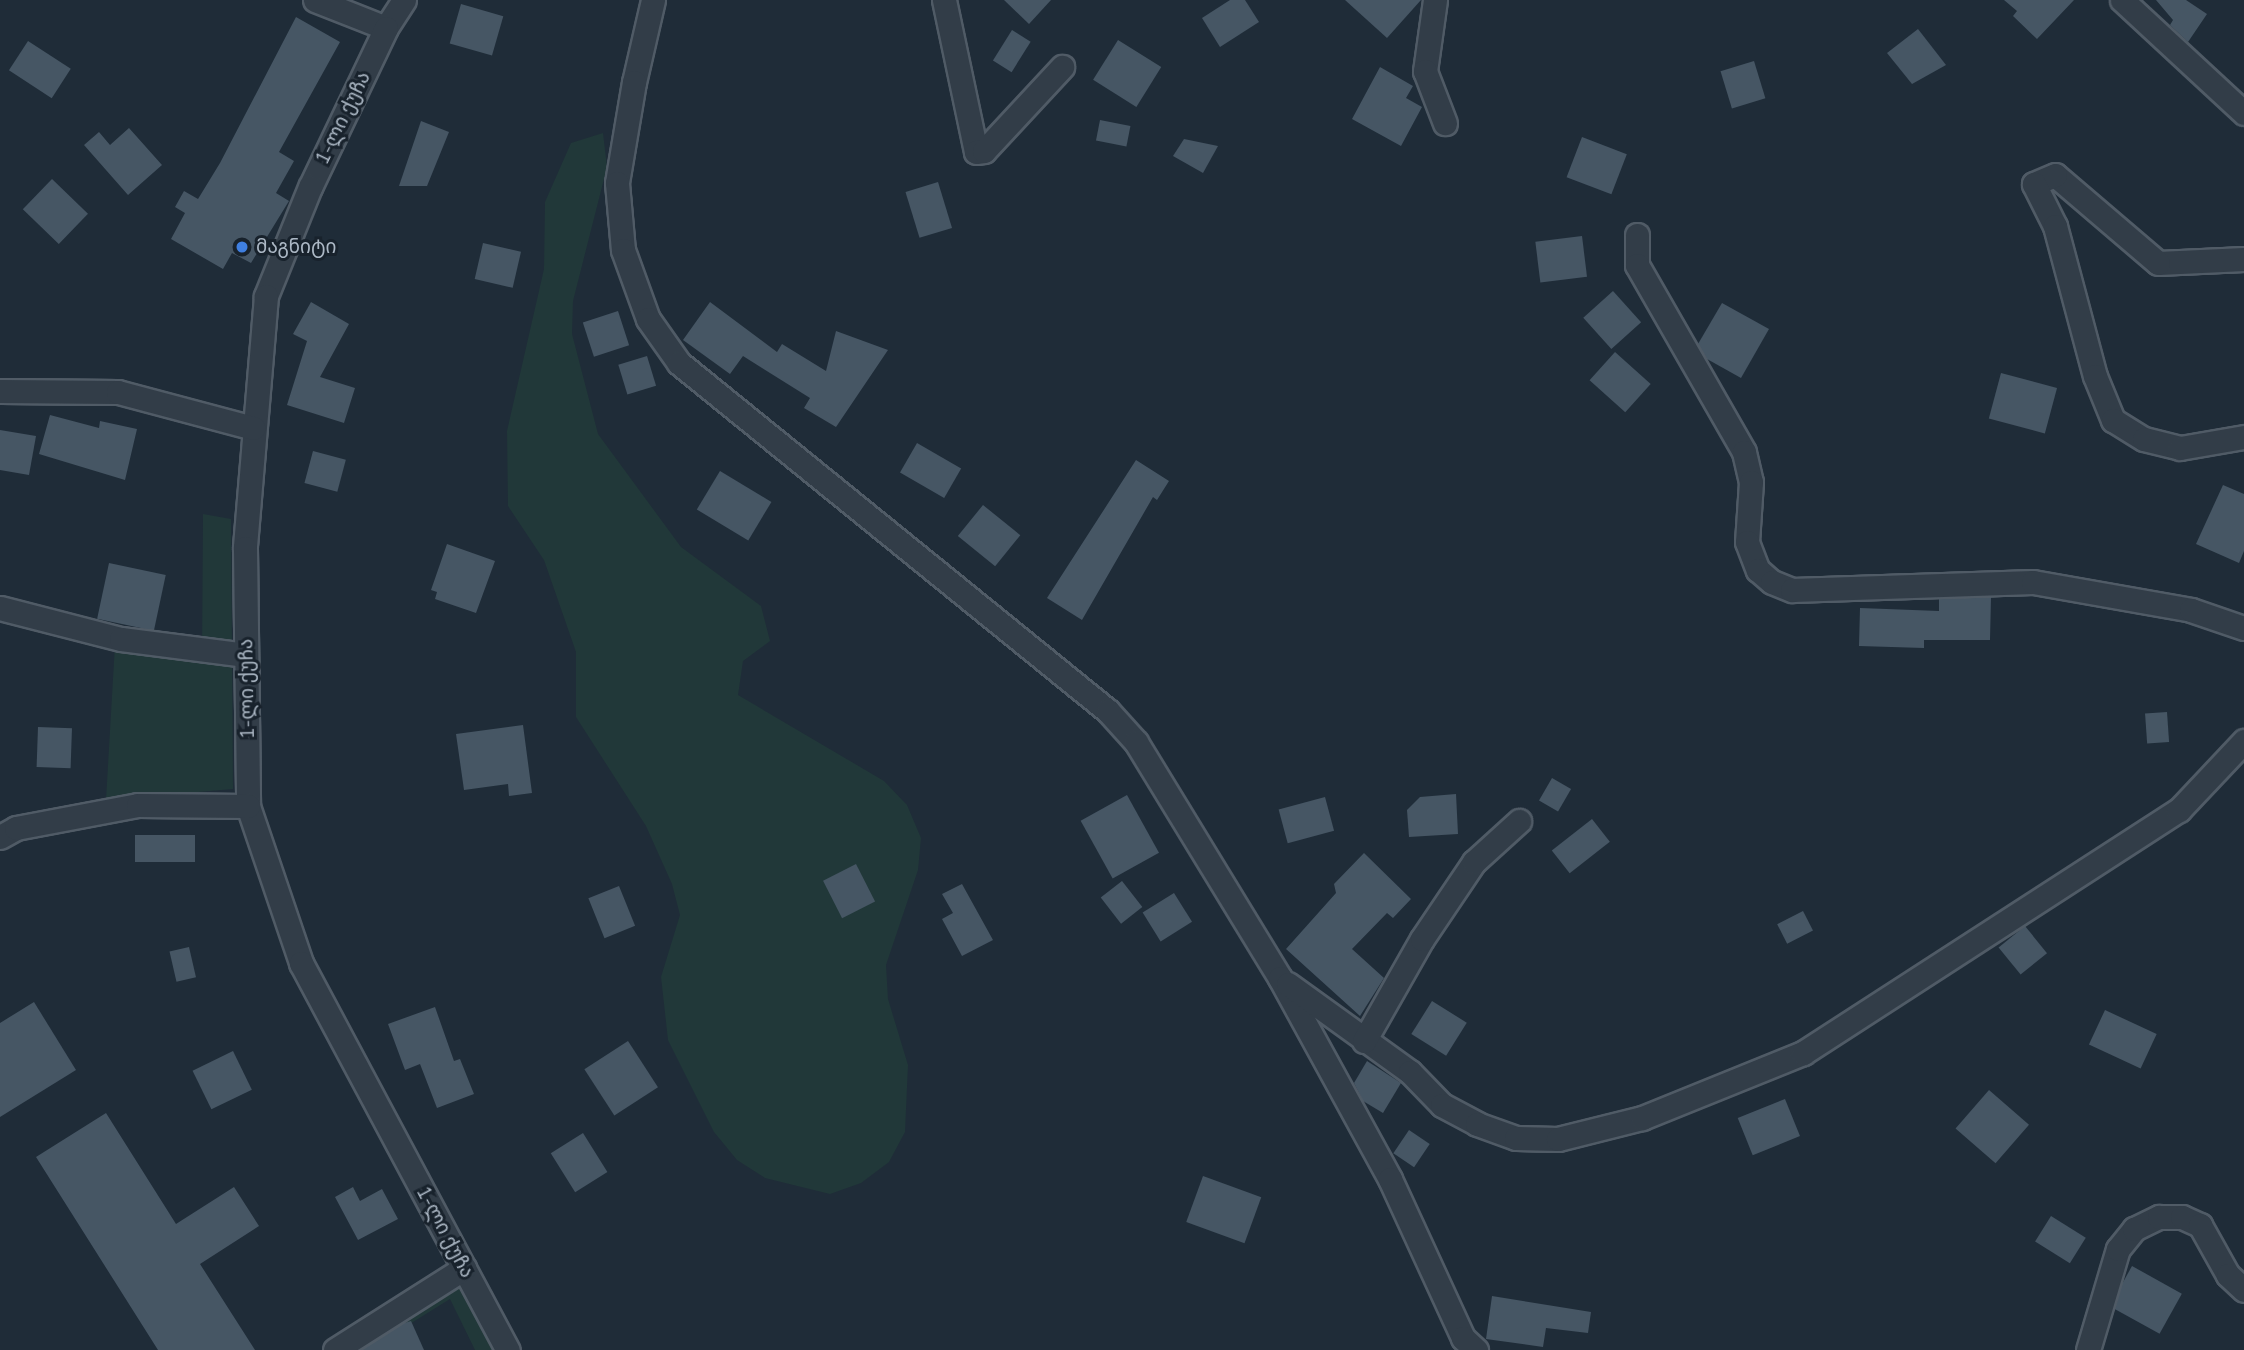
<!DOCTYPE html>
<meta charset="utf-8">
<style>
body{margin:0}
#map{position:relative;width:2244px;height:1350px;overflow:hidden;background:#1f2c38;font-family:Mulish,"Noto Sans Georgian",sans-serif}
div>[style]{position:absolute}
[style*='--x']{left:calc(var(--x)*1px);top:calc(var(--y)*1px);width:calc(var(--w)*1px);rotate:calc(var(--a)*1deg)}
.green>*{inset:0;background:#213839}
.building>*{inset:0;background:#465664;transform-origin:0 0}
.roads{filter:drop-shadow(2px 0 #505b66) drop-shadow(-2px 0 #505b66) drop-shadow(0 2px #505b66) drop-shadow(0 -2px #505b66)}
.minor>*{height:23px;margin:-11.5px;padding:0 11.5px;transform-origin:11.5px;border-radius:11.5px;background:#323d48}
.dots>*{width:19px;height:19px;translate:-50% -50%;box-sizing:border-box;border:4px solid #18222c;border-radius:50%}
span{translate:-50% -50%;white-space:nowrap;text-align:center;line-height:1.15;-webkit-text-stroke:6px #18222c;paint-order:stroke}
.street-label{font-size:19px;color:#acb8c5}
.poi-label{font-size:19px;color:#acb8c5}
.left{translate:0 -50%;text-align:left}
</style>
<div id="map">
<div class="green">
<i style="clip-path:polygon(603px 133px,607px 167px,573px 301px,572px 334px,598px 434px,681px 547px,761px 606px,770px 641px,743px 661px,738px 695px,884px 781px,907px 805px,921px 838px,918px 870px,886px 965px,888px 999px,908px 1065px,905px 1132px,889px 1162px,861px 1183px,830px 1194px,765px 1178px,737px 1160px,714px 1132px,668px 1040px,661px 977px,680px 915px,672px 884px,646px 826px,576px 717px,576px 652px,544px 560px,508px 506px,507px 431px,544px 269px,545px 202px,571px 143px)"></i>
<i style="clip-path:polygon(203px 514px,231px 519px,233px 789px,106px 800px,115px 644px,202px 656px)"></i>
<i style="clip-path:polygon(461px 1283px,497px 1350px,475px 1350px,450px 1299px,368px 1350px,353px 1350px)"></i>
</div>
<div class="building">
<i style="clip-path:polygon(1004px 0,1051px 0,1029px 24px)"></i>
<i style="clip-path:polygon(1230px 0,1245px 0,1259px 22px,1220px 47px,1202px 18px)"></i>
<i style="clip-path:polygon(1345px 0,1421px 0,1387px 38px)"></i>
<i style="clip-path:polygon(2004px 0,2074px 0,2037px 39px,2013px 16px,2017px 11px)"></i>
<i style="clip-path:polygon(2156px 0,2186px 0,2207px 14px,2188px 42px,2170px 25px,2173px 20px)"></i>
<i style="left:461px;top:4px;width:44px;height:41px;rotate:16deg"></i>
<i style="clip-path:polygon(296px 17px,340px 42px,279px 152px,294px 161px,276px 193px,289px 201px,251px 263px,232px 253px,223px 269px,171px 239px,185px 213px,175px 207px,184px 191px,198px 199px,220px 163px)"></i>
<i style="clip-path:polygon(1918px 29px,1946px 65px,1912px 84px,1887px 53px)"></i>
<i style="left:1012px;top:30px;width:22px;height:36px;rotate:32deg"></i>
<i style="left:1118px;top:40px;width:51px;height:47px;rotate:32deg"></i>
<i style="left:28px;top:41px;width:51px;height:35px;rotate:33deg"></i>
<i style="left:1754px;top:61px;width:39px;height:35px;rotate:73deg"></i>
<i style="clip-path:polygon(1380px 67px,1413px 86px,1406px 98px,1422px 107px,1401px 146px,1352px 119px)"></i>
<i style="left:1100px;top:120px;width:31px;height:21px;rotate:11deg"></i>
<i style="clip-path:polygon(421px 121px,449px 132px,427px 186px,399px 186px)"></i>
<i style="clip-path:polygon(129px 128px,162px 165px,128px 195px,84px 145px,99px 132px,110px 145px)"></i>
<i style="left:1582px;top:137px;width:48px;height:43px;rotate:21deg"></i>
<i style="clip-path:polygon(1184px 139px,1218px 146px,1203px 173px,1173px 156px)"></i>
<i style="left:52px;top:179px;width:50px;height:42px;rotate:44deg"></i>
<i style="left:938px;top:182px;width:48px;height:34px;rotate:73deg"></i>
<i style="left:1582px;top:236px;width:41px;height:47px;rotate:83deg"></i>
<i style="left:483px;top:243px;width:39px;height:37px;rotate:13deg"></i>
<i style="left:1613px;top:291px;width:42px;height:40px;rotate:48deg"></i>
<i style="clip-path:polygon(311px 302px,349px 324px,320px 377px,355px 388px,344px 423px,287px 405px,307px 341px,293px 334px)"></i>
<i style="clip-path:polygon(710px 302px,777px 352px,782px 344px,826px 371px,836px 331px,888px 350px,836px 427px,804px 408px,810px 398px,743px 356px,730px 374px,683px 340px)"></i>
<i style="clip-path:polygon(1722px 303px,1769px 329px,1741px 378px,1707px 359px,1698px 344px)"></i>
<i style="left:618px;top:311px;width:36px;height:37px;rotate:72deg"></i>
<i style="left:1615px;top:352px;width:48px;height:38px;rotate:42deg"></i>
<i style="left:647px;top:356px;width:31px;height:30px;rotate:73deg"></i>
<i style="left:2001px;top:373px;width:58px;height:47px;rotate:15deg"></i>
<i style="clip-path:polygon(50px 415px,99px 428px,100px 421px,137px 429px,125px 480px,39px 454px)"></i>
<i style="clip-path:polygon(0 430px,36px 436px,29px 475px,0 470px)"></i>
<i style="left:917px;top:443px;width:51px;height:34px;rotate:30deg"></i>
<i style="left:313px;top:451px;width:34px;height:33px;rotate:15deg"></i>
<i style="clip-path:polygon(1136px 460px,1169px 481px,1157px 500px,1153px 497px,1082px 620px,1047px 598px)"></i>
<i style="left:720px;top:471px;width:60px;height:45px;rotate:31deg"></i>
<i style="clip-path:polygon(2223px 485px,2244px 494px,2244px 551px,2239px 563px,2196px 544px)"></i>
<i style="left:983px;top:505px;width:48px;height:40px;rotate:39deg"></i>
<i style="clip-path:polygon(447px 544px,495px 561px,476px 613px,435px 599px,437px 592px,431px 590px)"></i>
<i style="left:109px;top:563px;width:58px;height:57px;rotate:12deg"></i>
<i style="clip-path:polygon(1991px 597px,1990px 640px,1924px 640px,1924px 648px,1859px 646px,1860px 608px,1939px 611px,1939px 599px)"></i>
<i style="left:2167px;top:712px;width:30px;height:22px;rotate:86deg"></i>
<i style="clip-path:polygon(523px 725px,532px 793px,509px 796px,508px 784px,464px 790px,456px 734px)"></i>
<i style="left:38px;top:727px;width:34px;height:40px;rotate:2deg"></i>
<i style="left:1552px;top:778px;width:22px;height:26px;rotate:30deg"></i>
<i style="clip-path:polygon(1456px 794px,1458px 834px,1409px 837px,1407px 810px,1420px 797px)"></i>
<i style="left:1127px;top:795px;width:66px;height:53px;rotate:61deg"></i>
<i style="left:1325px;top:797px;width:35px;height:48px;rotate:75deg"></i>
<i style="left:1592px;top:819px;width:29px;height:51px;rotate:52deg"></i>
<i style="left:195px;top:835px;width:27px;height:60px;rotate:90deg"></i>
<i style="clip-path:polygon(1364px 853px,1411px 899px,1393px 918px,1387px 913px,1352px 949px,1384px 978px,1360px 1016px,1286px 949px,1336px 893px,1334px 884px)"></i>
<i style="left:856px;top:864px;width:42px;height:37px;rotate:63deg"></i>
<i style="left:1122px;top:881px;width:33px;height:27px;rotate:52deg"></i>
<i style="clip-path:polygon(962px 884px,993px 940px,962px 956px,942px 919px,953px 913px,942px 894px)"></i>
<i style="left:619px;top:886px;width:43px;height:33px;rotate:68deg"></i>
<i style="left:1174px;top:893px;width:34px;height:37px;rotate:58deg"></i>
<i style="left:1803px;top:911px;width:22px;height:29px;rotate:63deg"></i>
<i style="left:2025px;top:926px;width:35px;height:34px;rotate:51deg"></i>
<i style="left:189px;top:947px;width:31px;height:20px;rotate:77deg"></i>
<i style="left:1432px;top:1001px;width:41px;height:39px;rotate:32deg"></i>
<i style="clip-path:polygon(34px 1002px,76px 1070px,0 1117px,0 1023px)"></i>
<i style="clip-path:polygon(435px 1007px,454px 1061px,460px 1059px,474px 1094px,437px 1108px,420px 1064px,405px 1070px,388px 1024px)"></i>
<i style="left:2105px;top:1010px;width:57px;height:38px;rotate:25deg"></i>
<i style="left:628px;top:1041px;width:55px;height:52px;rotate:57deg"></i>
<i style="left:233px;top:1051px;width:43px;height:45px;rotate:64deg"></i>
<i style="clip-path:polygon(1367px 1061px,1401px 1083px,1383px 1113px,1363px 1101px,1354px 1083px)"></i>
<i style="left:1989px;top:1090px;width:53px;height:51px;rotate:41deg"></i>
<i style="left:1785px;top:1099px;width:40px;height:51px;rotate:68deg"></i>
<i style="clip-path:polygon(106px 1113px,176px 1224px,234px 1187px,259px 1226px,200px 1264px,255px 1350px,158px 1350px,36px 1157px)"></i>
<i style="left:1409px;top:1130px;width:25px;height:28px;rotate:34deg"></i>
<i style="left:583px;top:1133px;width:46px;height:38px;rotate:58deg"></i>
<i style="left:1203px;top:1176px;width:62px;height:49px;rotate:20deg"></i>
<i style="clip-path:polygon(353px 1187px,360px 1201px,382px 1189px,398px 1219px,358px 1240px,335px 1197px)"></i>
<i style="left:2051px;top:1216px;width:41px;height:30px;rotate:32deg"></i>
<i style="left:2132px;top:1266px;width:57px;height:46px;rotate:29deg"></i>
<i style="clip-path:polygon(1492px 1296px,1591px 1312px,1588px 1333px,1546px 1328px,1543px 1347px,1486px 1339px)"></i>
<i style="clip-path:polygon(411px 1321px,424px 1350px,361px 1350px,401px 1324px)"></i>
</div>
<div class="roads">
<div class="minor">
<i style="--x:315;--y:0;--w:76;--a:21.5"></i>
<i style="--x:404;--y:0;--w:33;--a:123"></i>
<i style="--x:386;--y:28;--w:176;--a:115.5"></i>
<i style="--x:310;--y:187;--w:118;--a:112"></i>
<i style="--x:266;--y:296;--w:253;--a:94.8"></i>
<i style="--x:245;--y:548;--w:258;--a:89.3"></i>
<i style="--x:248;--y:806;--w:166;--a:71.3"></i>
<i style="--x:301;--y:963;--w:439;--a:61.9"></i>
<i style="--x:653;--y:0;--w:84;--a:103"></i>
<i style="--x:634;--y:82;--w:102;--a:99.6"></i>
<i style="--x:617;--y:183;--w:67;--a:84.9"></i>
<i style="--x:623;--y:250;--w:73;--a:70.1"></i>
<i style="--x:648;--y:319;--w:54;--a:54.8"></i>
<i style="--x:679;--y:363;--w:552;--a:39.05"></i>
<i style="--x:1108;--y:711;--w:42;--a:47.9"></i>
<i style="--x:1136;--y:742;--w:276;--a:58.6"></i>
<i style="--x:1280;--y:978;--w:229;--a:61.3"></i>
<i style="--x:1390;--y:1179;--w:175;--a:65.3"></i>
<i style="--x:1463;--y:1338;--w:18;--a:43"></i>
<i style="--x:944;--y:0;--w:155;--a:78.1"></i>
<i style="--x:976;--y:152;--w:8;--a:-7"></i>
<i style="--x:984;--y:151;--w:115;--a:-47.1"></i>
<i style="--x:1435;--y:0;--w:72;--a:98"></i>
<i style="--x:1425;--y:71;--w:56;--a:69"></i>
<i style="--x:2122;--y:0;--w:166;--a:42.8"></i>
<i style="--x:1637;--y:235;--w:30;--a:90"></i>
<i style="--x:1637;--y:265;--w:215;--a:60.2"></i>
<i style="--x:1744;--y:452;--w:31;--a:77"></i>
<i style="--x:1751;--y:482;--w:60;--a:93.8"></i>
<i style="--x:1747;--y:542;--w:30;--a:69"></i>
<i style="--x:1758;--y:570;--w:18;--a:41"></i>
<i style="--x:1772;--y:582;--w:22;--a:22"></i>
<i style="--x:1792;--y:590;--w:241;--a:-1.9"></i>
<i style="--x:2033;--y:582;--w:160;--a:10"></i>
<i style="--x:2191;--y:610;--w:56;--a:18.8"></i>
<i style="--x:2244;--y:259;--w:86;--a:177.3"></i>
<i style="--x:2158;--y:263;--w:135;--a:-139.5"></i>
<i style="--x:2055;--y:175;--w:23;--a:157"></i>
<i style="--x:2034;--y:184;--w:47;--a:63.4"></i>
<i style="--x:2055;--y:226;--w:155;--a:75.1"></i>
<i style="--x:2095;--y:376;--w:48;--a:67.8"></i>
<i style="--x:2113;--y:420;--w:36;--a:32"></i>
<i style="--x:2144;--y:439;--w:37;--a:14"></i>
<i style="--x:2180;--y:448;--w:65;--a:-9.8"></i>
<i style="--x:0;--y:391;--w:118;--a:0.5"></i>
<i style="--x:118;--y:392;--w:140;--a:14.9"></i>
<i style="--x:0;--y:608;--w:125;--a:14.4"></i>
<i style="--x:121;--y:639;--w:126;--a:7.3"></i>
<i style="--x:0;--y:837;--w:18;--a:-29"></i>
<i style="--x:16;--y:828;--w:124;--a:-10.7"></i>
<i style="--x:138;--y:805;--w:110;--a:0.5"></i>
<i style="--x:1288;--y:984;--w:150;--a:35.8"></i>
<i style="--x:1410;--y:1072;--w:46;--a:45.9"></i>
<i style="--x:1442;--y:1105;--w:40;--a:28"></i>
<i style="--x:1477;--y:1124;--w:41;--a:19.7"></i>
<i style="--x:1516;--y:1138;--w:42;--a:1.4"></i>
<i style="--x:1558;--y:1139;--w:87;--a:-14"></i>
<i style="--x:1642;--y:1118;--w:174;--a:-22"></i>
<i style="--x:1803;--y:1053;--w:448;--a:-32.9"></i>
<i style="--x:2179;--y:810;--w:95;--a:-46.7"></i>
<i style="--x:1364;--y:1041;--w:117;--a:-60.4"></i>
<i style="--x:1422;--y:939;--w:93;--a:-56"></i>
<i style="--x:1474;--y:862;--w:61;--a:-42.3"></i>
<i style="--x:335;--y:1350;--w:153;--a:-32.4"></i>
<i style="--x:2088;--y:1350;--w:105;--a:-73.5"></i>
<i style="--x:2118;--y:1249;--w:26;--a:-51"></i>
<i style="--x:2134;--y:1229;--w:28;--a:-26"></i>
<i style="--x:2159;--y:1217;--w:23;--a:0"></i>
<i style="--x:2182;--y:1217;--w:20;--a:24"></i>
<i style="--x:2200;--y:1225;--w:57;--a:60.8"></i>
<i style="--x:2228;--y:1275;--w:22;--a:43"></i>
</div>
</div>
<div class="dots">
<i style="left:242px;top:247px;background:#3f7fe0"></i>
</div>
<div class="street-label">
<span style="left:343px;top:118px;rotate:-64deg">1-ლი ქუჩა</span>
<span style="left:247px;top:689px;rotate:-91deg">1-ლი ქუჩა</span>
<span style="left:445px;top:1232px;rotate:62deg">1-ლი ქუჩა</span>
</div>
<div class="poi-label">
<span class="left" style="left:256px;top:247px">მაგნიტი</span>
</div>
</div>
